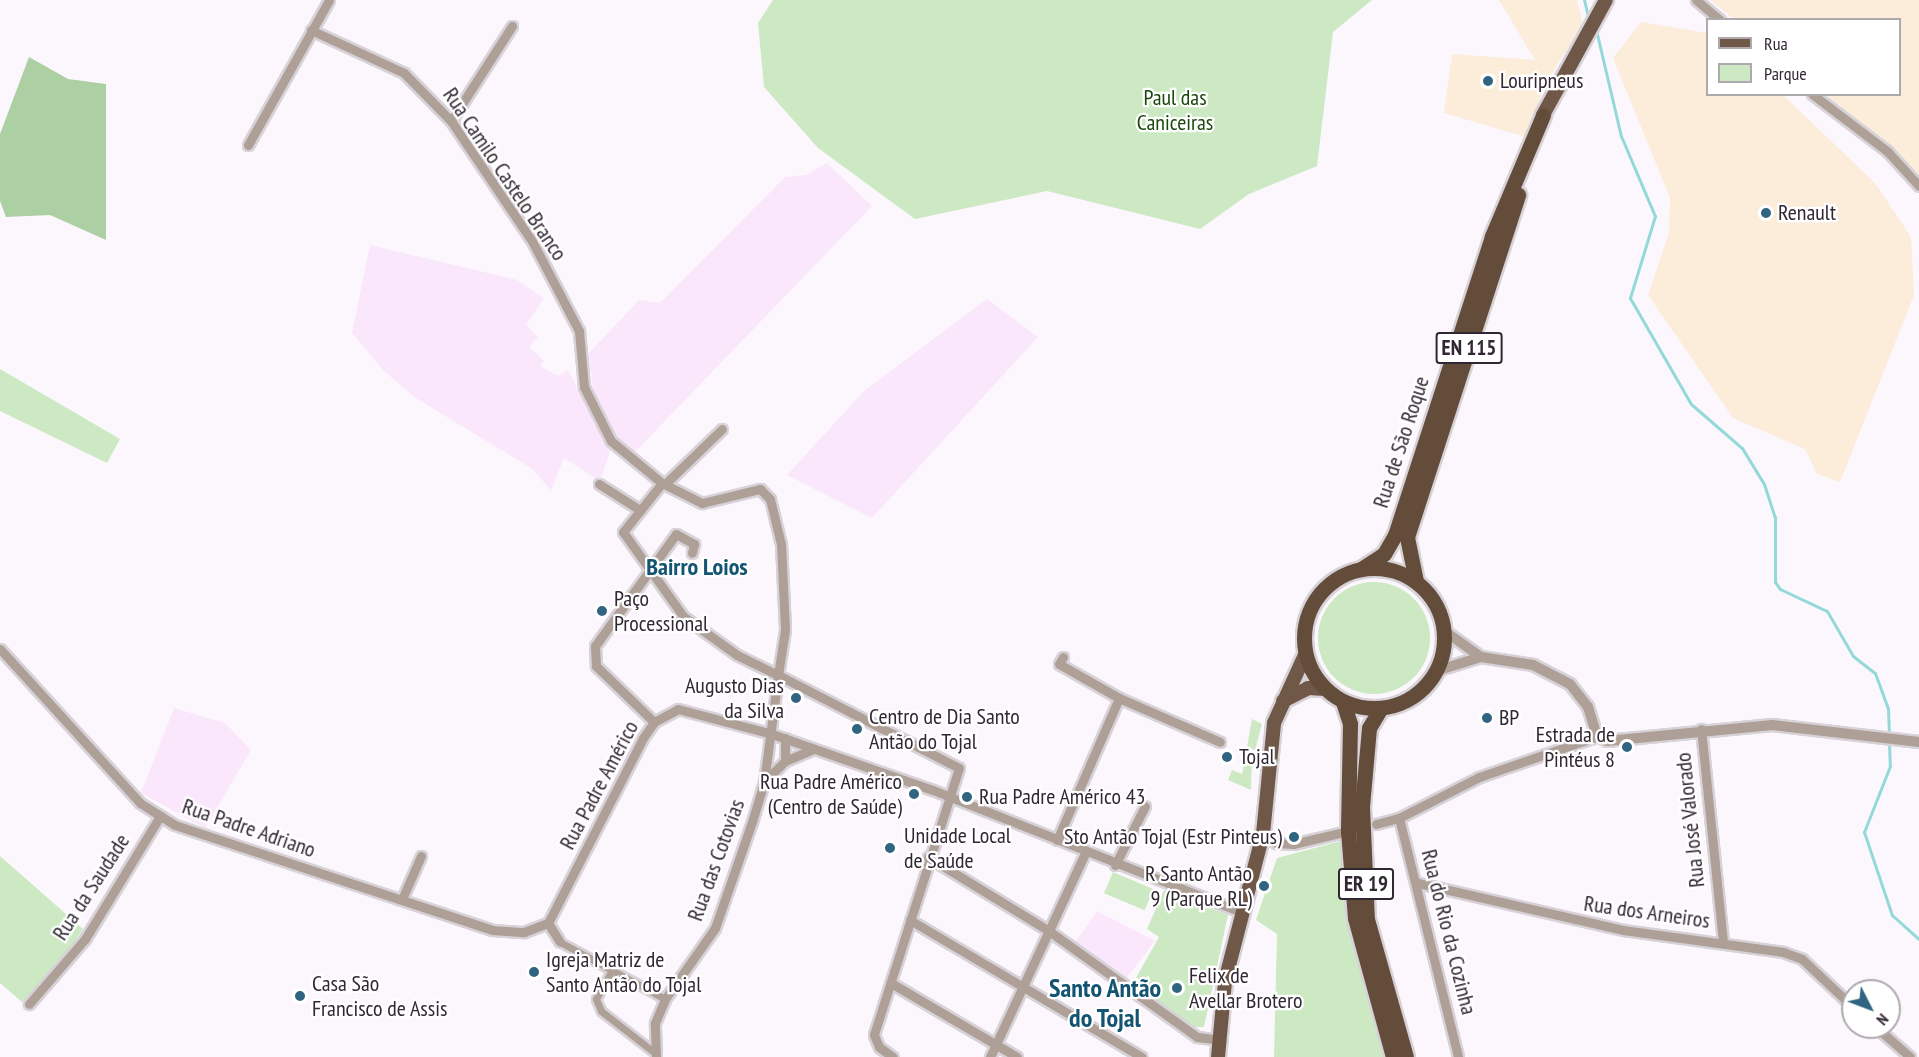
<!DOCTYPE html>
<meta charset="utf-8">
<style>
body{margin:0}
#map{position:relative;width:1919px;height:1057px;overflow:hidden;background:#fcf7fd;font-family:"PT Sans Narrow",sans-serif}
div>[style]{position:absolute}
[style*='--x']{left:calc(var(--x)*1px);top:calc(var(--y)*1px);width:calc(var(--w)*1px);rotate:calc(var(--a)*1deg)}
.commercial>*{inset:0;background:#fcedda}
.built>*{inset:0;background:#fae7fb}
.green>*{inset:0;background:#cce9c4;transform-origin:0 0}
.round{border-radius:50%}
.forest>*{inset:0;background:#adcfa4}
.stream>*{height:3px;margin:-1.5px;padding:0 1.5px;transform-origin:1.5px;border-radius:1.5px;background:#94d9da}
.roads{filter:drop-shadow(2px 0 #d7d2d8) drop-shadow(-2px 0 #d7d2d8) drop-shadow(0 2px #d7d2d8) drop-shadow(0 -2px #d7d2d8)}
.pedestrian>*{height:7px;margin:-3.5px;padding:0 3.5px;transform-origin:3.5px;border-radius:3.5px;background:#aea097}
.minor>*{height:9px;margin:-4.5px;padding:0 4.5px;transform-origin:4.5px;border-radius:4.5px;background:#aea097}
.tertiary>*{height:10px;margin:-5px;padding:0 5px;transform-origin:5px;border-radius:5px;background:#aea097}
.primary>*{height:14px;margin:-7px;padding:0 7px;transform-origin:7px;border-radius:7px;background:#705848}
.trunk>*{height:15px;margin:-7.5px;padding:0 7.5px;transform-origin:7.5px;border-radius:7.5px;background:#644c3a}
.trunk>.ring{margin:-7.5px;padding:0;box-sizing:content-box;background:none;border:15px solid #644c3a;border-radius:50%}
.dots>*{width:16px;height:16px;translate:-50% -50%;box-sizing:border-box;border:3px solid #fff;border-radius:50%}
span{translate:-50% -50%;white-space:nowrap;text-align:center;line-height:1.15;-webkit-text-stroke:4.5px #fff;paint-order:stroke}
.shield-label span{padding:2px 4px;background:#fff;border:2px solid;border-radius:4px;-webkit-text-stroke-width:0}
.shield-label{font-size:21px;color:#312732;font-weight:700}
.poi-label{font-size:22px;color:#312732}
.left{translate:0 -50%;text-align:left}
.right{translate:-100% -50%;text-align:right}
.park-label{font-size:22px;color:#1a470d}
.street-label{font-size:22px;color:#312732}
.neighbourhood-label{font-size:24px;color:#135472;font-weight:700}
.quarter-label{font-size:26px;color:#135472;font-weight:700}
.legend{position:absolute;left:1706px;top:18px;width:195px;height:78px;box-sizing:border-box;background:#fff;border:2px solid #ada9ad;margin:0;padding:8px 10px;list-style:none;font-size:18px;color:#312732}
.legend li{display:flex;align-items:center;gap:12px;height:30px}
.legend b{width:30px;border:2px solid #ada9ad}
.north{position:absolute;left:1841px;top:979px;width:60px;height:60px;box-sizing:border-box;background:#fff;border:2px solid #ada9ad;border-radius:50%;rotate:132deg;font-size:16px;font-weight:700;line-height:24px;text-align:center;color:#312732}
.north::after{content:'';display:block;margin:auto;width:21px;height:27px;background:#306480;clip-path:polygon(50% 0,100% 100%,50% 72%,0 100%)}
</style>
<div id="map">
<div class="commercial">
<i style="clip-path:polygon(1499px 0,1577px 0,1583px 25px,1547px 81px,1526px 137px,1444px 113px,1452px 54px,1535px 60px)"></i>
<i style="clip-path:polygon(1710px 0,1919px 0,1919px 178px,1894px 150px,1826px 95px,1900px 94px,1900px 20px,1734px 19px)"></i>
<i style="clip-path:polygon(1641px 22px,1707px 33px,1708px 94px,1783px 95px,1875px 183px,1911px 237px,1914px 295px,1840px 482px,1817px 474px,1805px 449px,1733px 418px,1648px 295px,1669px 233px,1670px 198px,1613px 58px)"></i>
</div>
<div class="built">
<i style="clip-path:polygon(827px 163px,872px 206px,633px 454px,615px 436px,595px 399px,588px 354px,639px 300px,660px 303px,785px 177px,806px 175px)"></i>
<i style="clip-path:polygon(370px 245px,517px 280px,544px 298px,526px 325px,538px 337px,529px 347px,544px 361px,540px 366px,558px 376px,568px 370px,611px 449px,600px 481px,564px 458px,551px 490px,531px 468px,414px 397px,383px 370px,352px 333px)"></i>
<i style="clip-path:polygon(987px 299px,1038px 337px,872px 518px,787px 475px,864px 391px)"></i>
<i style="clip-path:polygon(174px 708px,225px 723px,251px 750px,205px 828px,141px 793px)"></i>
<i style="clip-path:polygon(1097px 911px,1155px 941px,1125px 980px,1075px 943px)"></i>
</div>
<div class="green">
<i style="clip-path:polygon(773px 0,1372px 0,1333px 32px,1317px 166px,1249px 194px,1200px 229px,1047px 191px,915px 219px,818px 148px,764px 87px,758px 23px)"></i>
<i style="clip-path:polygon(0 369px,120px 439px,107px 463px,0 411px)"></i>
<i class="round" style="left:1318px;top:582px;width:112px;height:112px"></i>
<i style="clip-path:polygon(1252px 719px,1262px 724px,1255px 750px,1247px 747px)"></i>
<i style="clip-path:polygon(1246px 755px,1252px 758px,1251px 790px,1228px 780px,1232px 770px,1242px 774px)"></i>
<i style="clip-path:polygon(1341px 841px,1352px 931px,1384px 1057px,1274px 1057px,1277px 934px,1256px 920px,1277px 858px)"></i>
<i style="clip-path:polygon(0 856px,83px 929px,56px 968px,22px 1002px,0 983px)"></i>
<i style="left:1113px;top:872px;width:44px;height:23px;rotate:23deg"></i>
<i style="clip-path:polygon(1164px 890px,1228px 915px,1204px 1027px,1192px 1027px,1132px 985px,1159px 937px,1147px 929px)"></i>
</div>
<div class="forest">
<i style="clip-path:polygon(29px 57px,68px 79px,106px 84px,106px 240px,50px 215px,6px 217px,0 201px,0 134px)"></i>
</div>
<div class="stream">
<i style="--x:1584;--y:0;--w:16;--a:76"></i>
<i style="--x:1597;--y:34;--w:105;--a:76.8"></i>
<i style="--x:1621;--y:136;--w:87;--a:67"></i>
<i style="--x:1655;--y:216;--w:86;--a:107"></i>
<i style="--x:1630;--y:298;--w:122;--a:60.1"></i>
<i style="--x:1691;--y:404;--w:67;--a:40.8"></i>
<i style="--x:1742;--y:448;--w:42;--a:58.6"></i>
<i style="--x:1764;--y:484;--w:35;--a:72"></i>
<i style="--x:1775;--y:517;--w:65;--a:90"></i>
<i style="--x:1775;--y:582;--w:9;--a:54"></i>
<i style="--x:1780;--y:589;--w:52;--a:25.1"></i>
<i style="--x:1827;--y:611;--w:52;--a:60"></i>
<i style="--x:1853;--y:656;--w:28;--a:38"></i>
<i style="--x:1875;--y:673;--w:37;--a:70"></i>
<i style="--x:1888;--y:708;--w:27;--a:88"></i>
<i style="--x:1889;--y:742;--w:24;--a:88"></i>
<i style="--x:1890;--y:766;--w:71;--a:111.5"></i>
<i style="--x:1864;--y:832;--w:88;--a:71.4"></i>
<i style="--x:1892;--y:915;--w:36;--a:42"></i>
</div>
<div class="roads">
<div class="pedestrian">
<i style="--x:560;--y:942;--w:119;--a:28.5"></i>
<i style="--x:612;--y:970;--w:33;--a:119"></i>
<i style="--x:596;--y:999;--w:13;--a:67"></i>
<i style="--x:601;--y:1011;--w:68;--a:37.9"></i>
</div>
<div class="minor">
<i style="--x:1696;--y:0;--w:31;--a:40"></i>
<i style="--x:311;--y:30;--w:102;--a:24.8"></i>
<i style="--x:404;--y:73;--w:67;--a:45.6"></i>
<i style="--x:451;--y:121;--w:145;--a:56"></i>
<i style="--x:532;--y:241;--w:102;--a:62.4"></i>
<i style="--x:579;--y:331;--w:56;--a:84.9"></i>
<i style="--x:584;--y:387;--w:60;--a:63.4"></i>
<i style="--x:611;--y:441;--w:66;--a:39.5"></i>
<i style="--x:662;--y:483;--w:45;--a:26.6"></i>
<i style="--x:702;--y:503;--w:60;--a:-13.6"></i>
<i style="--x:760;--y:489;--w:14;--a:45"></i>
<i style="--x:770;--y:499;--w:46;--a:76.3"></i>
<i style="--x:781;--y:544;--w:86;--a:87.3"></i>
<i style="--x:785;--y:630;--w:46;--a:98.8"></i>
<i style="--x:778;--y:675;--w:46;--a:-154"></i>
<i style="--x:737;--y:655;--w:67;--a:-144.2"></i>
<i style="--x:683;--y:616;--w:103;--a:-125.5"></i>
<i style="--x:623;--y:532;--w:63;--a:-51.5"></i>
<i style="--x:1812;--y:94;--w:96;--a:37.3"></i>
<i style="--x:1888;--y:152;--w:46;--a:47.6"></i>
<i style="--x:451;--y:121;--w:113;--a:-57.3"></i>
<i style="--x:248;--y:145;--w:166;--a:-60.8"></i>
<i style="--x:599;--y:484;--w:49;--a:32.4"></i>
<i style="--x:665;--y:484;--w:79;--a:-44"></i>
<i style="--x:0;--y:649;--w:208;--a:47.7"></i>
<i style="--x:140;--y:803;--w:41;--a:32.2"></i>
<i style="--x:175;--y:825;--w:334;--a:18.3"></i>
<i style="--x:492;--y:930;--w:32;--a:4"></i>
<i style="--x:524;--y:932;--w:26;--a:-21"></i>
<i style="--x:1063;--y:657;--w:8;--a:120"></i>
<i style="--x:1059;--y:664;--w:69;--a:29.5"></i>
<i style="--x:1119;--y:698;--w:110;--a:23.5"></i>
<i style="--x:654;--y:722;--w:81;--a:-136"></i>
<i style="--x:596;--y:666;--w:20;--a:-93"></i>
<i style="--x:595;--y:646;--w:138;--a:-54.1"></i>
<i style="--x:676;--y:534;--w:21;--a:29"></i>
<i style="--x:694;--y:544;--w:9;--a:103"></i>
<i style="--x:1701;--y:729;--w:215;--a:84.1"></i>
<i style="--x:785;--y:761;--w:23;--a:-90"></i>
<i style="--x:764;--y:782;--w:30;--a:-45"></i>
<i style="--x:785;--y:761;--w:30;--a:-23"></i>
<i style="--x:1399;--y:818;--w:246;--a:76.1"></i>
<i style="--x:1376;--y:824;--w:24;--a:-15"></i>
<i style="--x:1399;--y:818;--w:90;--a:-27.1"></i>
<i style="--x:1479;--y:777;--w:126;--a:-19"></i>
<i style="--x:1263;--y:834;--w:16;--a:35"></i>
<i style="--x:1276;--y:843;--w:17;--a:3"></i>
<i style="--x:1293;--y:844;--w:57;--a:-13.3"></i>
<i style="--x:1057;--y:840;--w:155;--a:-66.4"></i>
<i style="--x:928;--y:857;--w:142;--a:31.4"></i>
<i style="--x:1049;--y:931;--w:182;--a:35.6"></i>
<i style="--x:1197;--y:1037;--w:23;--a:7"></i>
<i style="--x:1115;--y:865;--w:66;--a:-63"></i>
<i style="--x:1418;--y:883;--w:210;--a:12.9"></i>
<i style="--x:1623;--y:930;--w:162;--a:7.8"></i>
<i style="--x:1783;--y:952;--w:20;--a:20"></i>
<i style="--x:1802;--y:959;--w:70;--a:43.3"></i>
<i style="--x:402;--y:899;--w:47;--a:-66.2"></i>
<i style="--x:910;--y:920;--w:269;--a:30.6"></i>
<i style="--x:548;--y:923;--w:208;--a:-62.8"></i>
<i style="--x:643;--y:738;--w:19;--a:-55"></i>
<i style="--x:654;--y:722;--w:27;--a:-28"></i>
<i style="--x:678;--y:709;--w:97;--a:14.9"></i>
<i style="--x:772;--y:734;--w:170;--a:19.2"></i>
<i style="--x:933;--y:790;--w:334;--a:21.6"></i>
<i style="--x:548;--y:923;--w:22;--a:58"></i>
<i style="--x:891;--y:983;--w:146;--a:30.4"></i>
<i style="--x:29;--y:1004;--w:86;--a:-49.3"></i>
<i style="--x:85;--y:939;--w:144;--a:-58.6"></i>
<i style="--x:1876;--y:1027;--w:45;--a:41.4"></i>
<i style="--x:656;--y:1057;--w:34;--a:-92"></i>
<i style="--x:655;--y:1023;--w:26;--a:-67"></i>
<i style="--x:665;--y:999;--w:87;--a:-54.8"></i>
<i style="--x:715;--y:928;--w:112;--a:-70.8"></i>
<i style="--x:752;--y:822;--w:42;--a:-73.3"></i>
<i style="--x:764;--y:782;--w:108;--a:-82.5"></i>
<i style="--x:778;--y:675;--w:203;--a:27.2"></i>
<i style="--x:959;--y:768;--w:280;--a:107.7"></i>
<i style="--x:874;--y:1035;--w:13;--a:67"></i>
<i style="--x:879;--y:1047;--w:17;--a:36"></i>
<i style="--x:990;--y:1057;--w:225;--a:-65"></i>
</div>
<div class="tertiary">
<i style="--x:1443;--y:630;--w:47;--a:35.4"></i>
<i style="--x:1481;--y:657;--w:53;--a:8.7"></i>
<i style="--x:1533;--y:665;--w:42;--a:27.2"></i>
<i style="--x:1570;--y:684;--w:29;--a:52"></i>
<i style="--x:1588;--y:707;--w:28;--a:73"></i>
<i style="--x:1596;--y:734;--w:13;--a:32"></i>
<i style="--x:1607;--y:741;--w:166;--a:-5.5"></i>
<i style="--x:1772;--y:725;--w:148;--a:6.6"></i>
<i style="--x:1436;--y:671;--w:47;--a:-17.3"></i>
</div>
<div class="primary">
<i style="--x:1543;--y:115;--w:131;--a:-61.3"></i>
<i style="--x:1283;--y:701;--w:28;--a:-27"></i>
<i style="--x:1308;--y:688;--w:17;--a:3"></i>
<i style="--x:1218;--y:1057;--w:76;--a:-84.7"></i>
<i style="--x:1225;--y:981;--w:152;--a:-75.5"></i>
<i style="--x:1263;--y:834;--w:112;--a:-84.3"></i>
<i style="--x:1274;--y:723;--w:75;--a:-65.5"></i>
</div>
<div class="trunk">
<i class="ring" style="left:1304px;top:568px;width:125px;height:125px"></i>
<i style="--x:1361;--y:569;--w:27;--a:-33"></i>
<i style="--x:1384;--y:554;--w:22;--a:-60"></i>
<i style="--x:1395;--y:535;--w:314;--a:-72"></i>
<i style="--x:1492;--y:236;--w:131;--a:-67.1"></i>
<i style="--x:1416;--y:581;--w:45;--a:-101.6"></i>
<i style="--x:1407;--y:537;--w:360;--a:-72"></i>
<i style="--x:1343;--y:702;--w:23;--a:72"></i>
<i style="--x:1350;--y:724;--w:107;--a:91.1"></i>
<i style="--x:1348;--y:831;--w:87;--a:85.4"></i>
<i style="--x:1355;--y:918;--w:144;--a:74.7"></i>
<i style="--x:1381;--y:708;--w:23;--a:121"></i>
<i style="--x:1369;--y:728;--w:78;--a:95.1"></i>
<i style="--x:1362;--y:806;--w:113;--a:87.5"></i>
<i style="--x:1367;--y:919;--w:143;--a:74.2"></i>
</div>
</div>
<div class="dots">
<i style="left:1488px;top:81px;background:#306480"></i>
<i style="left:1766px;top:213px;background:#306480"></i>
<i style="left:602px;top:611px;background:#306480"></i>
<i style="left:796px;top:698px;background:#306480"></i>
<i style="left:1487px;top:718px;background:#306480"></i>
<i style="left:857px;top:729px;background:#306480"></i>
<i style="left:1627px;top:747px;background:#306480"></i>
<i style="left:1227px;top:757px;background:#306480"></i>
<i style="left:914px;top:794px;background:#306480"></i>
<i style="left:967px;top:797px;background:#306480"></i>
<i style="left:1294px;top:837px;background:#306480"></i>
<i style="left:890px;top:848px;background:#306480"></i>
<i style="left:1264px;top:886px;background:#306480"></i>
<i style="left:534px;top:972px;background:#306480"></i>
<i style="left:1177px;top:988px;background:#306480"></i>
<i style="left:300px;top:996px;background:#306480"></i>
</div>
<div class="shield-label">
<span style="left:1469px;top:348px">EN 115</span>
<span style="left:1366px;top:884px">ER 19</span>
</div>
<div class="poi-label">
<span class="left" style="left:1500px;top:81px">Louripneus</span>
<span class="left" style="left:1778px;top:213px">Renault</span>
<span class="left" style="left:614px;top:611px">Paço<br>Processional</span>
<span class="right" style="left:784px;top:698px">Augusto Dias<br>da Silva</span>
<span class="left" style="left:869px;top:729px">Centro de Dia Santo<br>Antão do Tojal</span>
<span class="left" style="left:1499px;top:718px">BP</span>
<span class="right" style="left:1615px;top:747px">Estrada de<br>Pintéus 8</span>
<span class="left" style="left:1239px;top:757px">Tojal</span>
<span class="right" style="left:902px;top:794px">Rua Padre Américo<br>(Centro de Saúde)</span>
<span class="left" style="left:979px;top:797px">Rua Padre Américo 43</span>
<span class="left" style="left:904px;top:848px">Unidade Local<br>de Saúde</span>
<span class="right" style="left:1282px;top:837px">Sto Antão Tojal (Estr Pinteus)</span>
<span class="right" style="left:1252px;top:886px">R Santo Antão<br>9 (Parque RL)</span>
<span class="left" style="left:546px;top:972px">Igreja Matriz de<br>Santo Antão do Tojal</span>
<span class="left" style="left:1189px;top:988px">Felix de<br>Avellar Brotero</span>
<span class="left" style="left:312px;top:996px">Casa São<br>Francisco de Assis</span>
</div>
<div class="park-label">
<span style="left:1175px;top:110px">Paul das<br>Caniceiras</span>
</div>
<div class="street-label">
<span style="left:505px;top:174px;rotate:56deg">Rua Camilo Castelo Branco</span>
<span style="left:1401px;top:442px;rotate:-72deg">Rua de São Roque</span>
<span style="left:599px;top:785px;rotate:-62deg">Rua Padre Américo</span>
<span style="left:1690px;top:820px;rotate:-96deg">Rua José Valorado</span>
<span style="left:249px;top:828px;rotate:19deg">Rua Padre Adriano</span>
<span style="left:716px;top:860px;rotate:-70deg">Rua das Cotovias</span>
<span style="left:91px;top:887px;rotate:-57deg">Rua da Saudade</span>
<span style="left:1647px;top:912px;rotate:8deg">Rua dos Arneiros</span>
<span style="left:1449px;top:932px;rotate:76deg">Rua do Rio da Cozinha</span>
</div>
<div class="neighbourhood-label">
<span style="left:697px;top:567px">Bairro Loios</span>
</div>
<div class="quarter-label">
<span style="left:1105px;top:1003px">Santo Antão<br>do Tojal</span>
</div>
<ul class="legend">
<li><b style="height:8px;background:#705848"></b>Rua</li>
<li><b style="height:16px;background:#cce9c4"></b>Parque</li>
</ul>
<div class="north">N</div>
</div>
